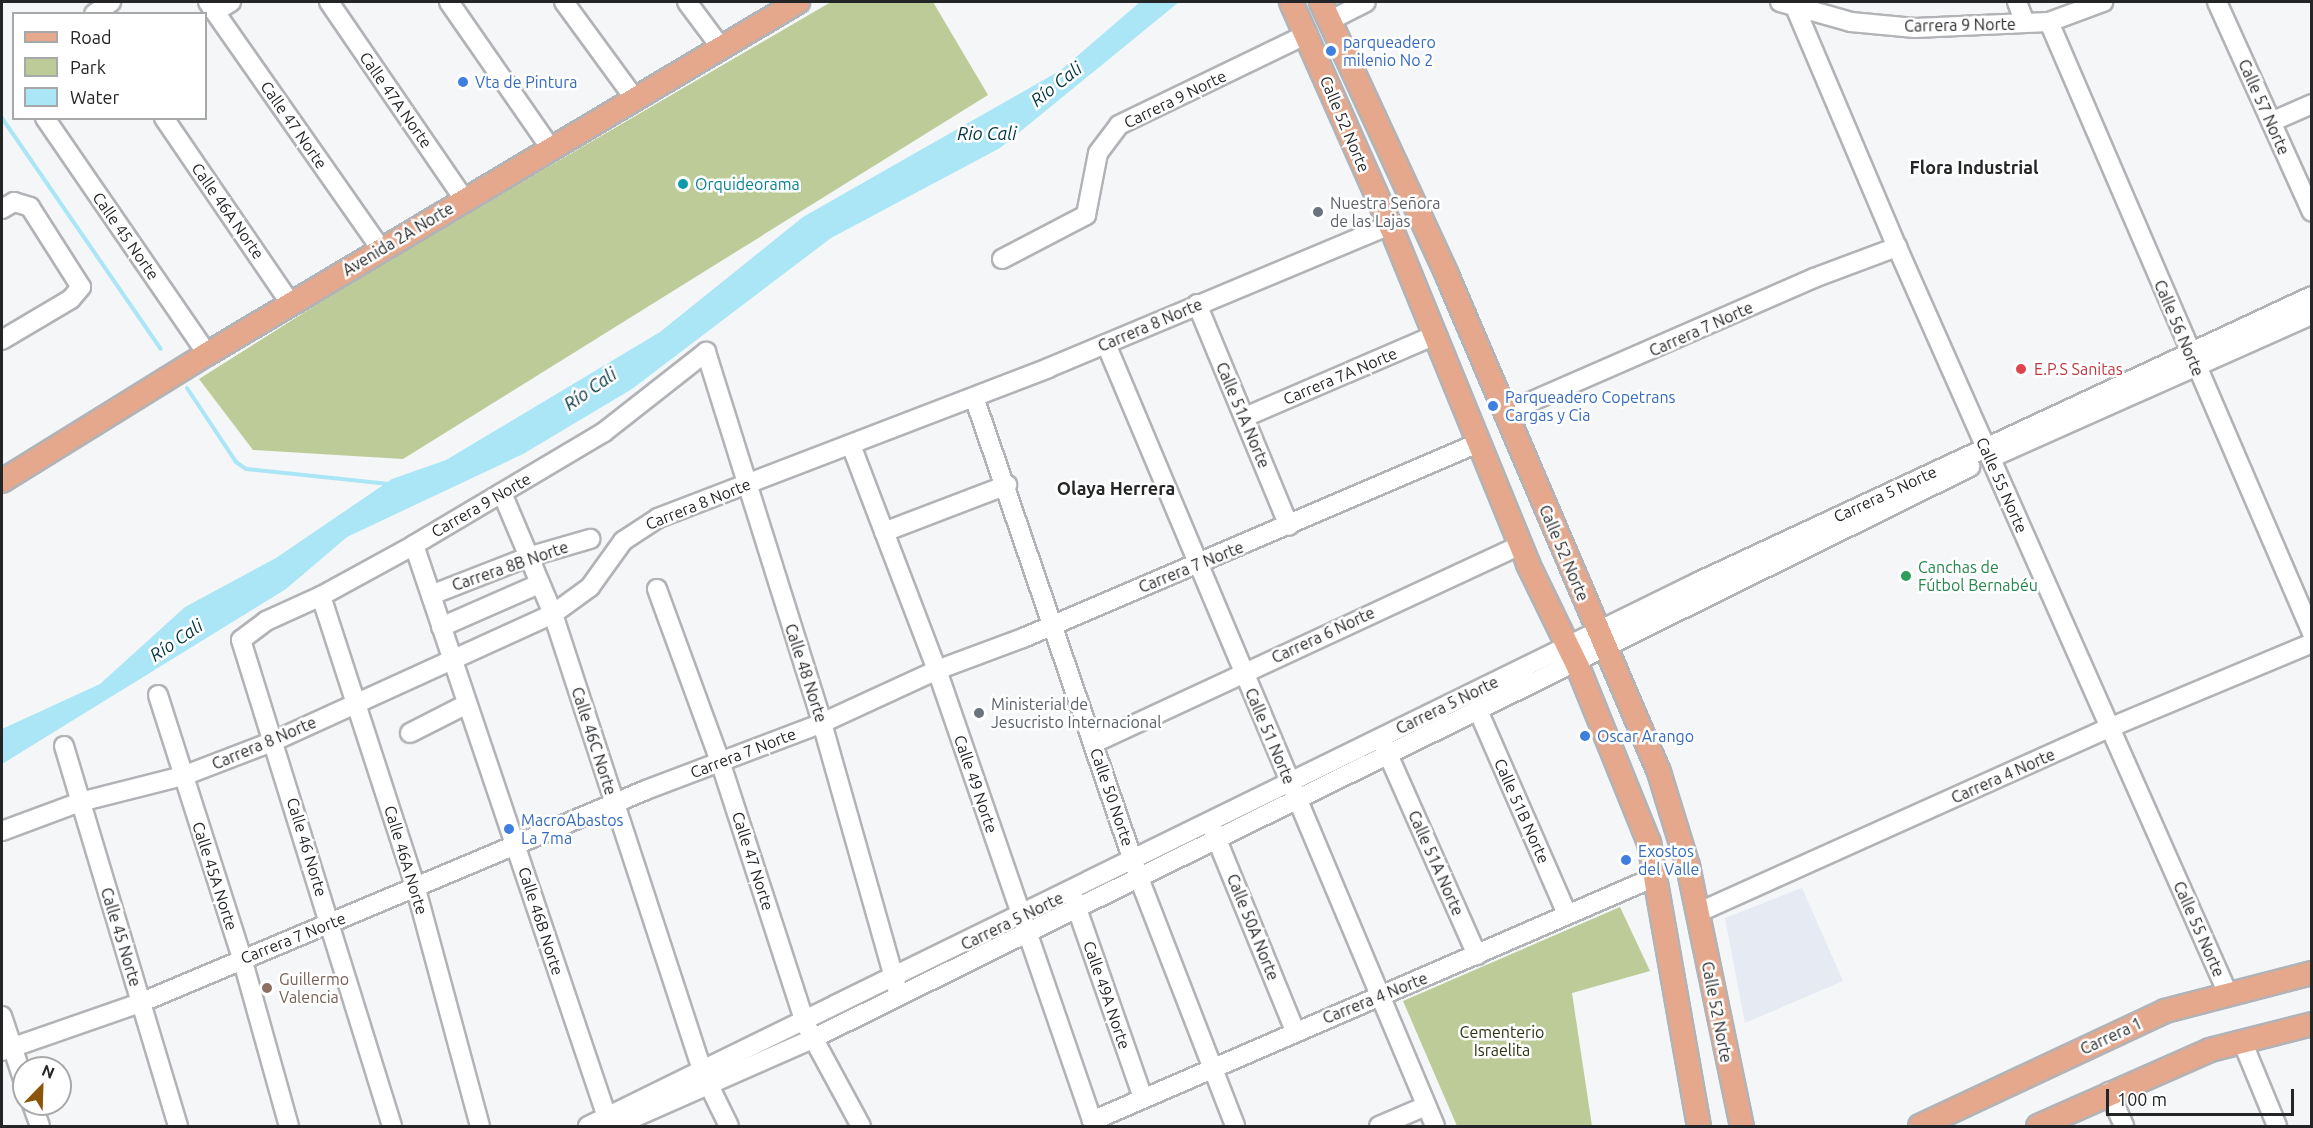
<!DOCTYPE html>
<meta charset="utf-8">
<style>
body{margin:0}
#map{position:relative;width:2313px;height:1128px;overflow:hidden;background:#f4f6f8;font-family:Ubuntu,sans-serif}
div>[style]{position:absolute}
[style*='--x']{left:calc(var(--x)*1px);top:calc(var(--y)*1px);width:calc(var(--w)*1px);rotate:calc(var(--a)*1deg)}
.built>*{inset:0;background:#e5eaf3}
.green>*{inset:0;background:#bdcb99}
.water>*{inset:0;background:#abe6f7}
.stream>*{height:4px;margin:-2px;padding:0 2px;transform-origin:2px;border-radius:2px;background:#abe6f7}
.roads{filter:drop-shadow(2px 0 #b2b3b6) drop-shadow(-2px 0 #b2b3b6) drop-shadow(0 2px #b2b3b6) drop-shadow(0 -2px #b2b3b6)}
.minor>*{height:18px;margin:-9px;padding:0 9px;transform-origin:9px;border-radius:9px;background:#fff}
.major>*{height:22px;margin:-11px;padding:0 11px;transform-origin:11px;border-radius:11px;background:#e5a88c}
.dots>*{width:16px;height:16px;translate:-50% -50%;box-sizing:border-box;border:3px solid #fff;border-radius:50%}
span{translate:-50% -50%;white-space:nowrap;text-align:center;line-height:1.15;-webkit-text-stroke:5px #fff;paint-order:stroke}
.street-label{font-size:16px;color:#242526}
.shop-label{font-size:16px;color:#366cbe}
.left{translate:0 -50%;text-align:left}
.culture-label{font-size:16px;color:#0d838f}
.worship-label{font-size:16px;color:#5b616d}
.health-label{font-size:16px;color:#be3a42}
.leisure-label{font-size:16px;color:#27864d}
.education-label{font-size:16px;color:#785e54}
.park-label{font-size:16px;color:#2d3412}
.water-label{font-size:18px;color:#003540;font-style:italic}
.neighbourhood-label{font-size:18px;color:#242526;font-weight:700}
.frame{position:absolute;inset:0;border:3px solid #242526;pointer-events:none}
.legend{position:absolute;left:12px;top:12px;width:195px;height:108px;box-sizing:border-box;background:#fff;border:2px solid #a7a8a8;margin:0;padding:8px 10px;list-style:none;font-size:18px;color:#242526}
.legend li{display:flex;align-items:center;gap:12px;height:30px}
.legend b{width:30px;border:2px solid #a7a8a8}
.north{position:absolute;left:12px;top:1056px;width:60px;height:60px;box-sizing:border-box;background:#fff;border:2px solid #a7a8a8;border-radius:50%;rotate:23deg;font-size:16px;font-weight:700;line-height:24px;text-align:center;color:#242526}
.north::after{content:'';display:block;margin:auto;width:21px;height:27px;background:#8c5509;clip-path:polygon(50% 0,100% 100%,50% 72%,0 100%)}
.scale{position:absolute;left:2106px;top:1089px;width:188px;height:27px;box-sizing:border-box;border:3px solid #242526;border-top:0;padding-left:8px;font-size:18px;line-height:21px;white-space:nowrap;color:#242526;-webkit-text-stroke:4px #fff;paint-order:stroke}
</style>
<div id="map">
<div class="built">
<i style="clip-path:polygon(1802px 888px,1843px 981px,1745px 1023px,1725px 918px)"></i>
</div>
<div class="green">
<i style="clip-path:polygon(831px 2px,933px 2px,988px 95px,403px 459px,253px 450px,199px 379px,368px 272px)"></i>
<i style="clip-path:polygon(1620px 907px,1650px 971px,1572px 993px,1592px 1126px,1457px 1126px,1403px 1001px)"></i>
</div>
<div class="water">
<i style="clip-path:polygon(1140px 2px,1179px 2px,1000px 148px,831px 238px,632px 389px,523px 454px,347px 537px,286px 589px,2px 764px,2px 729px,100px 684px,185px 607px,276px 558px,392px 479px,446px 460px,660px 332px,803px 217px,1061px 70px)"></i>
</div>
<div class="stream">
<i style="--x:2;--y:118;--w:280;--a:55.5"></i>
<i style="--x:187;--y:388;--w:89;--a:56.5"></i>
<i style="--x:236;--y:462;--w:12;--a:35"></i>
<i style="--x:246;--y:469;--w:144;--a:6"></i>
</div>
<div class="roads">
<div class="minor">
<i style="--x:208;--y:2;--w:302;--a:55"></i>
<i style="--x:329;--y:2;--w:239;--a:55.6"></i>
<i style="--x:449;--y:2;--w:180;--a:55.2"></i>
<i style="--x:564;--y:2;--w:120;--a:53.8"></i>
<i style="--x:687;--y:2;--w:59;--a:53.3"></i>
<i style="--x:1780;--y:2;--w:74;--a:15.7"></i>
<i style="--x:1851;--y:22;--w:64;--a:5.4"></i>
<i style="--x:1915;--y:28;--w:134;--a:-2.6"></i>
<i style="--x:2049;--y:22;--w:58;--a:-20.3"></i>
<i style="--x:2017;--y:2;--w:22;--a:69"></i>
<i style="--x:2217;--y:2;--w:230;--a:65.7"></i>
<i style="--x:1795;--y:7;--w:261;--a:67"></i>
<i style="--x:1897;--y:247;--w:817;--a:66.1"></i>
<i style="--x:215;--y:12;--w:19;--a:-32"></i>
<i style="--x:94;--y:14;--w:21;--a:-35"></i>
<i style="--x:1331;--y:20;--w:39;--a:-27"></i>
<i style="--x:2049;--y:22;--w:665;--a:66.71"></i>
<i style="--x:45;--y:118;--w:286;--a:55.5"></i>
<i style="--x:164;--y:118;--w:225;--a:55.7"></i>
<i style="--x:2271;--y:122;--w:45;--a:-23.7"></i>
<i style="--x:2;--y:209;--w:14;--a:-30"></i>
<i style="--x:14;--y:202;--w:17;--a:17"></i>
<i style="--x:30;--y:207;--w:95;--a:57.5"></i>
<i style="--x:81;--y:287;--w:16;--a:130"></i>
<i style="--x:71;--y:299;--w:80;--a:149.3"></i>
<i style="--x:1002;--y:259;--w:95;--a:-27.6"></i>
<i style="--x:1086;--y:215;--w:63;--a:-79"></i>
<i style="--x:1098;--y:153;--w:35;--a:-53"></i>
<i style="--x:1119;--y:125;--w:209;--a:-25.8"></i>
<i style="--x:1197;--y:304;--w:240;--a:67.5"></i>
<i style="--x:1106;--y:344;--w:848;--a:67.18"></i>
<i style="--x:974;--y:397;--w:509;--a:71.07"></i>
<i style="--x:1139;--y:878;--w:266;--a:68.8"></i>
<i style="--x:1505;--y:413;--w:337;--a:-23.6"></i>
<i style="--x:1814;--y:278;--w:89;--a:-20.5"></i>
<i style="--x:1245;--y:417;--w:207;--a:-23.3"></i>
<i style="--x:851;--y:445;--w:241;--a:69.1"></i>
<i style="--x:937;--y:670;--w:482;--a:71"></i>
<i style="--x:1995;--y:456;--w:347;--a:-24"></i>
<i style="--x:502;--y:493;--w:131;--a:67.1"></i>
<i style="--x:553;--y:614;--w:481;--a:71.9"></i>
<i style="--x:702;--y:1071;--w:61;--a:63.9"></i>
<i style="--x:884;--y:532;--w:132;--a:-20.9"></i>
<i style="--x:414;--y:545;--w:613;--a:71.36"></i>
<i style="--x:657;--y:589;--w:183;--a:69.9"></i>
<i style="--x:720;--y:761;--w:275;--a:72"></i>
<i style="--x:805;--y:1023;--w:117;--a:61.5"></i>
<i style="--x:431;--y:595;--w:104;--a:-21.4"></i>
<i style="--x:528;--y:557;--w:65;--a:-16.2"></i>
<i style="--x:321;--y:596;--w:308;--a:72"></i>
<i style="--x:416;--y:889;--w:245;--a:74.9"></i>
<i style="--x:441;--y:627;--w:107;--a:-23.7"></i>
<i style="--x:158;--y:695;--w:276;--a:72.3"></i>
<i style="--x:242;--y:958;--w:174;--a:74.4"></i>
<i style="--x:1477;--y:708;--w:225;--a:66.4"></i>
<i style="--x:410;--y:733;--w:64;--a:-27"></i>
<i style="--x:1094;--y:743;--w:470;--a:-24.9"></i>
<i style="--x:1383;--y:743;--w:232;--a:66.1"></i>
<i style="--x:64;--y:746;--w:397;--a:73.3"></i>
<i style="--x:1213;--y:830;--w:217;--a:67.8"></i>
<i style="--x:2;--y:831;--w:83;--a:-20.4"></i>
<i style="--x:80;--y:802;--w:106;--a:-14.2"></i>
<i style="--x:183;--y:776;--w:97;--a:-21"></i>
<i style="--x:274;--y:741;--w:307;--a:-24.5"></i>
<i style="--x:553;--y:614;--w:46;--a:-36.1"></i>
<i style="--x:590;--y:587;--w:57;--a:-54.3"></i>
<i style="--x:623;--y:541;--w:42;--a:-33.3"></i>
<i style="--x:658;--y:518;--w:418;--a:-21"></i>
<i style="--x:1048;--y:368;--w:371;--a:-22.7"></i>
<i style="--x:1073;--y:897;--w:213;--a:70.8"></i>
<i style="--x:1697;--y:913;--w:452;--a:-24.2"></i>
<i style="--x:2109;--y:728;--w:220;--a:-22.7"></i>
<i style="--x:2;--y:1016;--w:70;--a:71.6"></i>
<i style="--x:2242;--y:1041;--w:92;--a:67.6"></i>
<i style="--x:2;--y:1051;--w:146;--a:-19.2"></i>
<i style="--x:140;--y:1003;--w:549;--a:-22.83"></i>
<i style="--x:646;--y:790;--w:188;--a:-20.8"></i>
<i style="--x:822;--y:723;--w:127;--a:-24.7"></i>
<i style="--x:937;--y:670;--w:92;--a:-20.4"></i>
<i style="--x:1023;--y:638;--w:496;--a:-23.2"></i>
<i style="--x:2109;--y:1092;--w:37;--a:66"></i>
<i style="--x:32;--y:1104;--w:23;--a:70"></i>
<i style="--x:1092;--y:1121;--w:616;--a:-23.44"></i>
<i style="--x:392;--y:1126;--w:509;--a:-107.26"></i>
<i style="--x:241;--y:640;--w:31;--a:-37"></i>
<i style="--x:266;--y:621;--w:60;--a:-24.4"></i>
<i style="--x:321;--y:596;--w:106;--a:-28.7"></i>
<i style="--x:414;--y:545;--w:221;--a:-30.7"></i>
<i style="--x:604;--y:432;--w:130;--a:-38.1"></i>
<i style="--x:706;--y:352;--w:389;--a:72.6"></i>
<i style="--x:822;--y:723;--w:279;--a:74.2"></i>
<i style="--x:588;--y:1126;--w:1236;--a:-26.11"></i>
<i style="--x:1698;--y:582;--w:677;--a:-24.98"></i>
<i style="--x:615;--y:1126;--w:215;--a:-23.8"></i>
<i style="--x:812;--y:1039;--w:1292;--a:-26.29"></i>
<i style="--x:1379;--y:1126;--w:51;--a:-23.1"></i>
</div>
<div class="major">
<i style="--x:1291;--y:2;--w:244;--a:66.1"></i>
<i style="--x:1390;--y:225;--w:366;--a:67.8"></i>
<i style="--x:1528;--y:564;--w:114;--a:64.1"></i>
<i style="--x:1578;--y:667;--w:190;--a:68"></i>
<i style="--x:1649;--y:843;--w:287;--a:80"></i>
<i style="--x:1321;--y:2;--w:301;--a:65.2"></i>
<i style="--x:1447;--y:275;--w:540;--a:66.9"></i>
<i style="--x:1659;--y:772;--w:98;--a:72.9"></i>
<i style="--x:1688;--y:866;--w:266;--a:78.3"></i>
<i style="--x:2;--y:481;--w:241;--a:-31.8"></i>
<i style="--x:207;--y:354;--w:688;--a:-30.78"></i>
<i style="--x:1920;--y:1126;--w:271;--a:-25.1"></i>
<i style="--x:2165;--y:1011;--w:152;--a:-14.5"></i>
<i style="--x:2038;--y:1126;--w:188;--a:-23.8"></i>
<i style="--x:2210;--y:1050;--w:105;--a:-14.3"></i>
</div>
</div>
<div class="dots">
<i style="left:1331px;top:51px;background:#3f7fe0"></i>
<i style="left:463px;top:82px;background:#3f7fe0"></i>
<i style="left:683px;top:184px;background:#0f9aa8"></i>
<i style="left:1318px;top:212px;background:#6b7280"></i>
<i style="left:2021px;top:369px;background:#e0444e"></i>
<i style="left:1493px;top:406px;background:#3f7fe0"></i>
<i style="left:1906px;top:576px;background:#2e9e5b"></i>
<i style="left:979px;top:713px;background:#6b7280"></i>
<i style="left:1585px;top:736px;background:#3f7fe0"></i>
<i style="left:509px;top:829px;background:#3f7fe0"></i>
<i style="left:1626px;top:860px;background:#3f7fe0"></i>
<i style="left:267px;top:988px;background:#8d6e63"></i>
</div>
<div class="street-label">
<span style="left:1960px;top:25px;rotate:-1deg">Carrera 9 Norte</span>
<span style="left:1175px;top:99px;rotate:-26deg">Carrera 9 Norte</span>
<span style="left:396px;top:100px;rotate:55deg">Calle 47A Norte</span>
<span style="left:2264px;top:107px;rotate:66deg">Calle 57 Norte</span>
<span style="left:1345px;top:124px;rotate:67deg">Calle 52 Norte</span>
<span style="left:294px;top:125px;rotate:55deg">Calle 47 Norte</span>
<span style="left:228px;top:211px;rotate:55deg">Calle 46A Norte</span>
<span style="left:126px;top:236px;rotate:55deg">Calle 45 Norte</span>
<span style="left:398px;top:239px;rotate:-31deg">Avenida 2A Norte</span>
<span style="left:1150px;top:325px;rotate:-23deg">Carrera 8 Norte</span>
<span style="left:2179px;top:328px;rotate:67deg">Calle 56 Norte</span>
<span style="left:1701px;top:329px;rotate:-24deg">Carrera 7 Norte</span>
<span style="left:1340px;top:376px;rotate:-23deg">Carrera 7A Norte</span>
<span style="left:1243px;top:415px;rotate:67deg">Calle 51A Norte</span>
<span style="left:2002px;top:485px;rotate:66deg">Calle 55 Norte</span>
<span style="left:1885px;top:494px;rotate:-25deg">Carrera 5 Norte</span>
<span style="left:698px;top:504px;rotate:-22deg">Carrera 8 Norte</span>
<span style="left:481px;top:505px;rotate:-30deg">Carrera 9 Norte</span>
<span style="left:1564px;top:553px;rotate:67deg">Calle 52 Norte</span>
<span style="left:510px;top:566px;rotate:-19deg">Carrera 8B Norte</span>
<span style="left:1191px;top:567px;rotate:-22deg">Carrera 7 Norte</span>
<span style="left:1323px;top:635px;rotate:-25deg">Carrera 6 Norte</span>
<span style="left:806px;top:673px;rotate:72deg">Calle 48 Norte</span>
<span style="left:1447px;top:705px;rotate:-26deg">Carrera 5 Norte</span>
<span style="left:1270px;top:736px;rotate:67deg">Calle 51 Norte</span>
<span style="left:594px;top:741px;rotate:72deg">Calle 46C Norte</span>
<span style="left:264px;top:743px;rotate:-23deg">Carrera 8 Norte</span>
<span style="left:743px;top:753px;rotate:-21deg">Carrera 7 Norte</span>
<span style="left:2003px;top:776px;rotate:-24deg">Carrera 4 Norte</span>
<span style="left:976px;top:784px;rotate:71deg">Calle 49 Norte</span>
<span style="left:1112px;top:797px;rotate:71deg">Calle 50 Norte</span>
<span style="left:1522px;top:811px;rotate:66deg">Calle 51B Norte</span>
<span style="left:307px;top:847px;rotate:73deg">Calle 46 Norte</span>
<span style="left:406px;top:860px;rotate:73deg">Calle 46A Norte</span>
<span style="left:753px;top:861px;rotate:72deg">Calle 47 Norte</span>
<span style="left:1436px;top:863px;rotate:66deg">Calle 51A Norte</span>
<span style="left:215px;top:876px;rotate:72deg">Calle 45A Norte</span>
<span style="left:541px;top:921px;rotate:72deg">Calle 46B Norte</span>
<span style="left:1012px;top:921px;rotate:-26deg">Carrera 5 Norte</span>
<span style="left:1253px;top:927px;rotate:68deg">Calle 50A Norte</span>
<span style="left:2199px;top:929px;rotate:66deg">Calle 55 Norte</span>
<span style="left:121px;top:937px;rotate:73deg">Calle 45 Norte</span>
<span style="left:293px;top:938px;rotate:-22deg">Carrera 7 Norte</span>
<span style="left:1107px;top:995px;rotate:71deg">Calle 49A Norte</span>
<span style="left:1375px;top:998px;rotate:-22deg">Carrera 4 Norte</span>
<span style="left:1717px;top:1012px;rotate:79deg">Calle 52 Norte</span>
<span style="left:2111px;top:1036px;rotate:-25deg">Carrera 1</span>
</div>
<div class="shop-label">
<span class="left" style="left:1343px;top:51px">parqueadero<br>milenio No 2</span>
<span class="left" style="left:475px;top:82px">Vta de Pintura</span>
<span class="left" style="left:1505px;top:406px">Parqueadero Copetrans<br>Cargas y Cia</span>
<span class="left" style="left:1597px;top:736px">Oscar Arango</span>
<span class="left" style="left:521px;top:829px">MacroAbastos<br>La 7ma</span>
<span class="left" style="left:1638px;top:860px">Exostos<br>del Valle</span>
</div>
<div class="culture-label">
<span class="left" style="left:695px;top:184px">Orquideorama</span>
</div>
<div class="worship-label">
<span class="left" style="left:1330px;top:212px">Nuestra Señora<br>de las Lajas</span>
<span class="left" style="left:991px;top:713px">Ministerial de<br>Jesucristo Internacional</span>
</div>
<div class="health-label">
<span class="left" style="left:2034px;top:369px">E.P.S Sanitas</span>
</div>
<div class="leisure-label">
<span class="left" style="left:1918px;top:576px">Canchas de<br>Fútbol Bernabéu</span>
</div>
<div class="education-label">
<span class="left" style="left:279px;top:988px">Guillermo<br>Valencia</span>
</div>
<div class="park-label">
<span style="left:1502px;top:1041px">Cementerio<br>Israelita</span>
</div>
<div class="water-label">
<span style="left:1056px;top:84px;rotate:-38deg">Río Cali</span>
<span style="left:987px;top:133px">Rio Cali</span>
<span style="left:590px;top:389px;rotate:-35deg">Río Cali</span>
<span style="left:176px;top:640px;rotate:-34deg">Río Cali</span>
</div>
<div class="neighbourhood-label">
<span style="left:1974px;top:167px">Flora Industrial</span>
<span style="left:1116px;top:488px">Olaya Herrera</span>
</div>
<div class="frame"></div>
<ul class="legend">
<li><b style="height:8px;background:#e5a88c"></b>Road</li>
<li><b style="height:16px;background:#bdcb99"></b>Park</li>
<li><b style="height:16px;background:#abe6f7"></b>Water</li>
</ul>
<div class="north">N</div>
<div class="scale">100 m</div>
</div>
